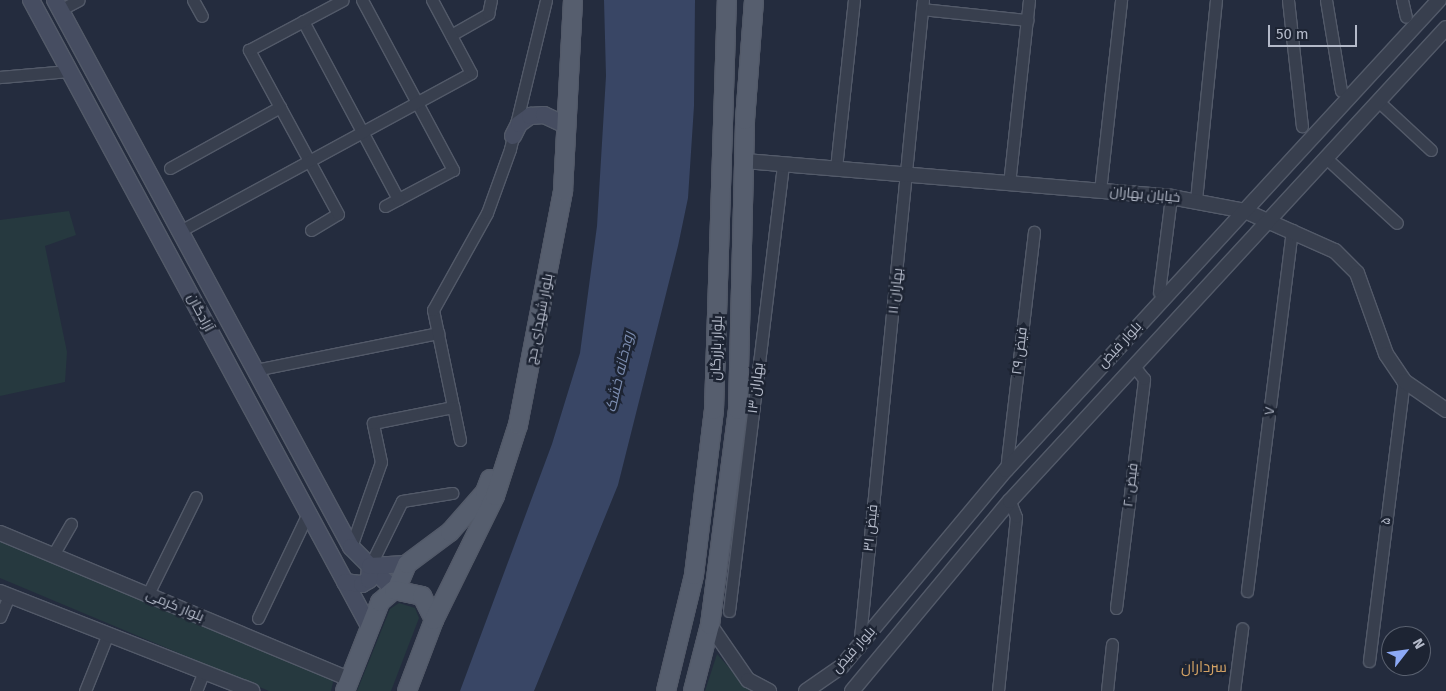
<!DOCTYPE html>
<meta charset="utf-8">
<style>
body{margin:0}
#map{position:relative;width:1446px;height:691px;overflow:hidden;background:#242c3e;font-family:"Fira Sans",Cairo,sans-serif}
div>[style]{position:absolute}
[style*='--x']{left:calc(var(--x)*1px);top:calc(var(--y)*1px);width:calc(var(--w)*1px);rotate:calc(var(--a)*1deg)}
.green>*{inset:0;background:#26393f}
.water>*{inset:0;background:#394665}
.roads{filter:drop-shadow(1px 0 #535a69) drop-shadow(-1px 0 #535a69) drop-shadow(0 1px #535a69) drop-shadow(0 -1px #535a69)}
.minor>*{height:11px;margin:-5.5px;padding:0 5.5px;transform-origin:5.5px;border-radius:5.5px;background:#383f4e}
.tertiary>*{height:14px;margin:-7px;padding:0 7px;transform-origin:7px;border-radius:7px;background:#383f4e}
.secondary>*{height:16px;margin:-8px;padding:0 8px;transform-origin:8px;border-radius:8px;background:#464d61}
.primary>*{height:18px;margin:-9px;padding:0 9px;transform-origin:9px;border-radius:9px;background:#565e6e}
span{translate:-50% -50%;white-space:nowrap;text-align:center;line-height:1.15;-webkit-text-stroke:5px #1d2433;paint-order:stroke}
.street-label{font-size:14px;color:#b4bac9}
.water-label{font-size:15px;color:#7c8db0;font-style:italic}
.neighbourhood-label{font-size:15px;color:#d3a265}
.north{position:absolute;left:1381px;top:626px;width:50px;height:50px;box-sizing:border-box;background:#1d2433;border:1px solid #59606f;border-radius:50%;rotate:60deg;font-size:14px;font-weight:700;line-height:20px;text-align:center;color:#b4bac9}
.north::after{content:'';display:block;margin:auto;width:18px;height:22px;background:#8ca9f6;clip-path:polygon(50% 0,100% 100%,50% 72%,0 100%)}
.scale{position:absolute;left:1268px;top:25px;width:89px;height:22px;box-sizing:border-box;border:2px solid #b4bac9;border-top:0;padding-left:6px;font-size:15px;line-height:18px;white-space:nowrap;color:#b4bac9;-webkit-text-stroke:4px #1d2433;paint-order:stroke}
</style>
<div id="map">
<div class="green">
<i style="clip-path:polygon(69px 211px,76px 235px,45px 246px,67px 352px,65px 382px,0 396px,0 220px)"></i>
<i style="clip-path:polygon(0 541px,334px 678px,331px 691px,269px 691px,0 578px)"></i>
<i style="clip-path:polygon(399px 603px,415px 608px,419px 618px,391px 691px,357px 691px,390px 609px)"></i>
<i style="clip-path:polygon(717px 654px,750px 691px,705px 691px)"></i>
</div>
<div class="water">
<i style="clip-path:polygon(604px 0,695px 0,694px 106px,688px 198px,678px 246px,618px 485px,534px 691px,460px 691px,552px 444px,580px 353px,597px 226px,606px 76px)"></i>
</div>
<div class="roads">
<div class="minor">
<i style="--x:193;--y:0;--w:18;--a:61"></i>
<i style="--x:362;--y:0;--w:193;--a:61.8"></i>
<i style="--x:453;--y:170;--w:77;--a:152.1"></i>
<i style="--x:1288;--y:0;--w:127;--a:83.7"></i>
<i style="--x:1326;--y:0;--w:92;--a:80.6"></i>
<i style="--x:1402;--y:0;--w:17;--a:77"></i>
<i style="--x:922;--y:9;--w:106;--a:6"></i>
<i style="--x:60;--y:10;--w:21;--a:-28"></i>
<i style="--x:303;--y:21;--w:202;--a:61.9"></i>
<i style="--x:451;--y:35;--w:43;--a:-29.6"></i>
<i style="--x:488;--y:14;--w:14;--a:-78"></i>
<i style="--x:0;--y:77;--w:69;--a:-5"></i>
<i style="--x:1378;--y:101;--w:72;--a:42.8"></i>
<i style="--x:1326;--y:158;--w:96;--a:42.5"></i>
<i style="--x:170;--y:168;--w:126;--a:-29"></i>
<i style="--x:836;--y:168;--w:169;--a:-83.9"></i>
<i style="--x:1009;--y:184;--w:185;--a:-83.8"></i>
<i style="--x:1100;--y:191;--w:192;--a:-83.7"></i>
<i style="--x:1196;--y:200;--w:201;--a:-84.3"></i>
<i style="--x:311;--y:230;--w:31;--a:-31"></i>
<i style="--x:338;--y:214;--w:187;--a:-118.5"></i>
<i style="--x:249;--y:50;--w:106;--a:-28"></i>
<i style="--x:180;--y:231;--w:331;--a:-28.5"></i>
<i style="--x:471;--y:73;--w:83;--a:-118.1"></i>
<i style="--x:1159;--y:292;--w:96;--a:-82.8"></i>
<i style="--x:255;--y:370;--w:187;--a:-11.4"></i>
<i style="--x:460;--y:440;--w:133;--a:-101.7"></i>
<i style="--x:433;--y:310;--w:111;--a:-60.9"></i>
<i style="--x:487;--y:213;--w:68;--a:-70.2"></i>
<i style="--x:510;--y:149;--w:153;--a:-76.4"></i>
<i style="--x:1006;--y:470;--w:240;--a:-83.3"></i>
<i style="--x:351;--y:547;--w:90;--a:-70.6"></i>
<i style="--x:381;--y:462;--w:40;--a:-102"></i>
<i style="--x:373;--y:423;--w:82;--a:-11.3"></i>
<i style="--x:53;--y:555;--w:36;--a:-60"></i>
<i style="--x:370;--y:566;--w:72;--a:-63.8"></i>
<i style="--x:402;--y:501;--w:51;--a:-9.1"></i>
<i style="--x:1247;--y:591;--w:364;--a:-82.9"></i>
<i style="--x:148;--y:594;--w:108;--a:-63.7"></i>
<i style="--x:1116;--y:608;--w:231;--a:-83"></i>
<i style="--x:1144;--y:379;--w:16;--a:-128"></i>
<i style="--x:729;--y:611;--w:449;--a:-83.1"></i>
<i style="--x:0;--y:617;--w:23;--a:-67"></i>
<i style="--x:258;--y:618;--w:116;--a:-64.5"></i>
<i style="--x:859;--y:648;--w:651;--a:-84.36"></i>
<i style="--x:1369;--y:661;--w:282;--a:-82.9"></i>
<i style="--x:85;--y:691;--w:59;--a:-68.2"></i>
<i style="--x:196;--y:691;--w:18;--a:-68"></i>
<i style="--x:998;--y:691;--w:175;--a:-84.1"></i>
<i style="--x:1016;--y:517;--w:17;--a:-111"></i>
<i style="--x:1107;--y:691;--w:47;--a:-83.9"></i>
<i style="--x:1234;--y:691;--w:63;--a:-82.6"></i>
</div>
<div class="tertiary">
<i style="--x:745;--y:161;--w:428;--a:4.8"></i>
<i style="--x:1171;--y:197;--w:75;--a:10.7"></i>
<i style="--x:1245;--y:211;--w:98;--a:24"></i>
<i style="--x:1335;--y:251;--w:31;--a:45"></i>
<i style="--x:1357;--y:273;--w:86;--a:70.3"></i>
<i style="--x:1386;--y:354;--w:32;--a:56"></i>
<i style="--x:1404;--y:381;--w:51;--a:34.6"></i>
<i style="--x:0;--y:533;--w:378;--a:22.7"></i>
<i style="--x:0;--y:592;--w:271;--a:21.4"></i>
<i style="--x:710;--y:625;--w:67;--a:55.4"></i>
<i style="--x:748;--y:680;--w:24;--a:28"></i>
<i style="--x:806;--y:691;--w:44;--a:-34.8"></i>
<i style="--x:842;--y:666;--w:256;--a:-50.1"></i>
<i style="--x:1006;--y:470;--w:639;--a:-47.35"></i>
<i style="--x:852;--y:691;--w:247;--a:-50.3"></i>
<i style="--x:1010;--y:501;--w:643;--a:-47.33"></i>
</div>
<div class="secondary">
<i style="--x:31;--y:0;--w:711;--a:61.63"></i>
<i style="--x:55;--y:0;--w:622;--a:61.58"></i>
<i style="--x:351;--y:547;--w:61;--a:45"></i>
<i style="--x:513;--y:136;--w:13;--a:-63"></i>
<i style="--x:519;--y:124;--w:14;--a:-36"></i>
<i style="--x:530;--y:116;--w:14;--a:-4"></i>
<i style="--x:544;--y:115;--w:19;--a:25"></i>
<i style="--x:345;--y:582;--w:17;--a:7"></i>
<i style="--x:362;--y:584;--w:8;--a:-30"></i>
<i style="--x:369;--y:580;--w:14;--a:-86"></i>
<i style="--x:370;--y:566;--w:37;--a:-3"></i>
</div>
<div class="primary">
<i style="--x:396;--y:590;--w:28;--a:-67"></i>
<i style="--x:407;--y:564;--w:54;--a:-36.7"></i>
<i style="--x:450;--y:532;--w:53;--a:-48.8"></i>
<i style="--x:485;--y:492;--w:14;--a:-69"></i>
<i style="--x:345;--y:691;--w:96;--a:-68.5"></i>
<i style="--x:380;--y:602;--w:18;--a:-41"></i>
<i style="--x:394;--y:590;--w:29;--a:12"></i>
<i style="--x:422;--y:596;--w:27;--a:63"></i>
<i style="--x:407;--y:691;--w:76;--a:-69.2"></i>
<i style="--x:434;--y:620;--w:138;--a:-63.8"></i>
<i style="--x:495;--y:496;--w:75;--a:-72.1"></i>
<i style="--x:518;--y:425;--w:238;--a:-79.1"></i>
<i style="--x:563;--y:191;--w:191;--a:-87"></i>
<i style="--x:666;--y:691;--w:119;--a:-76.4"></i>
<i style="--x:694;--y:575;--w:166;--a:-83.1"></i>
<i style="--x:714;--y:410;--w:410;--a:-88.2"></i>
<i style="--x:693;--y:691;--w:68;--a:-75.6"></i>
<i style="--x:710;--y:625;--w:217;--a:-82.6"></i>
<i style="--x:738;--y:410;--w:290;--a:-88.6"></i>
<i style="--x:745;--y:120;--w:120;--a:-85.7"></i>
</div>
</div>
<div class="street-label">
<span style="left:1145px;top:195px;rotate:5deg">خیابان بهاران</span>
<span style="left:896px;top:291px;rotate:-84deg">بهاران ۱۱</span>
<span style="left:200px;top:313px;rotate:62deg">آزادگان</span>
<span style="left:540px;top:319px;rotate:-79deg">بلوار شهدای حج</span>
<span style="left:1120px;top:345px;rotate:-47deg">بلوار فیض</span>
<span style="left:717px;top:348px;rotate:-88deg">بلوار بازرگان</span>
<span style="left:1020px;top:351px;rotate:-83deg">فیض ۲۹</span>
<span style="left:756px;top:388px;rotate:-83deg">بهاران ۱۳</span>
<span style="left:1270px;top:411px;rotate:-83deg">۷</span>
<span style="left:1131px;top:485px;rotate:-83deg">فیض ۲۰</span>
<span style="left:1386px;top:521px;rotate:-83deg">۵</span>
<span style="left:871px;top:528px;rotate:-84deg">فیض ۳۱</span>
<span style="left:175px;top:606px;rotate:23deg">بلوار کرمی</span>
<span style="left:854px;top:650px;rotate:-48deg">بلوار فیض</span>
</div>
<div class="water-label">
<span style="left:620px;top:372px;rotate:-77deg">رودخانه خشک</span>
</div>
<div class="neighbourhood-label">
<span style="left:1204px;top:668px">سرداران</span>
</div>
<div class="north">N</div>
<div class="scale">50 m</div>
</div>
